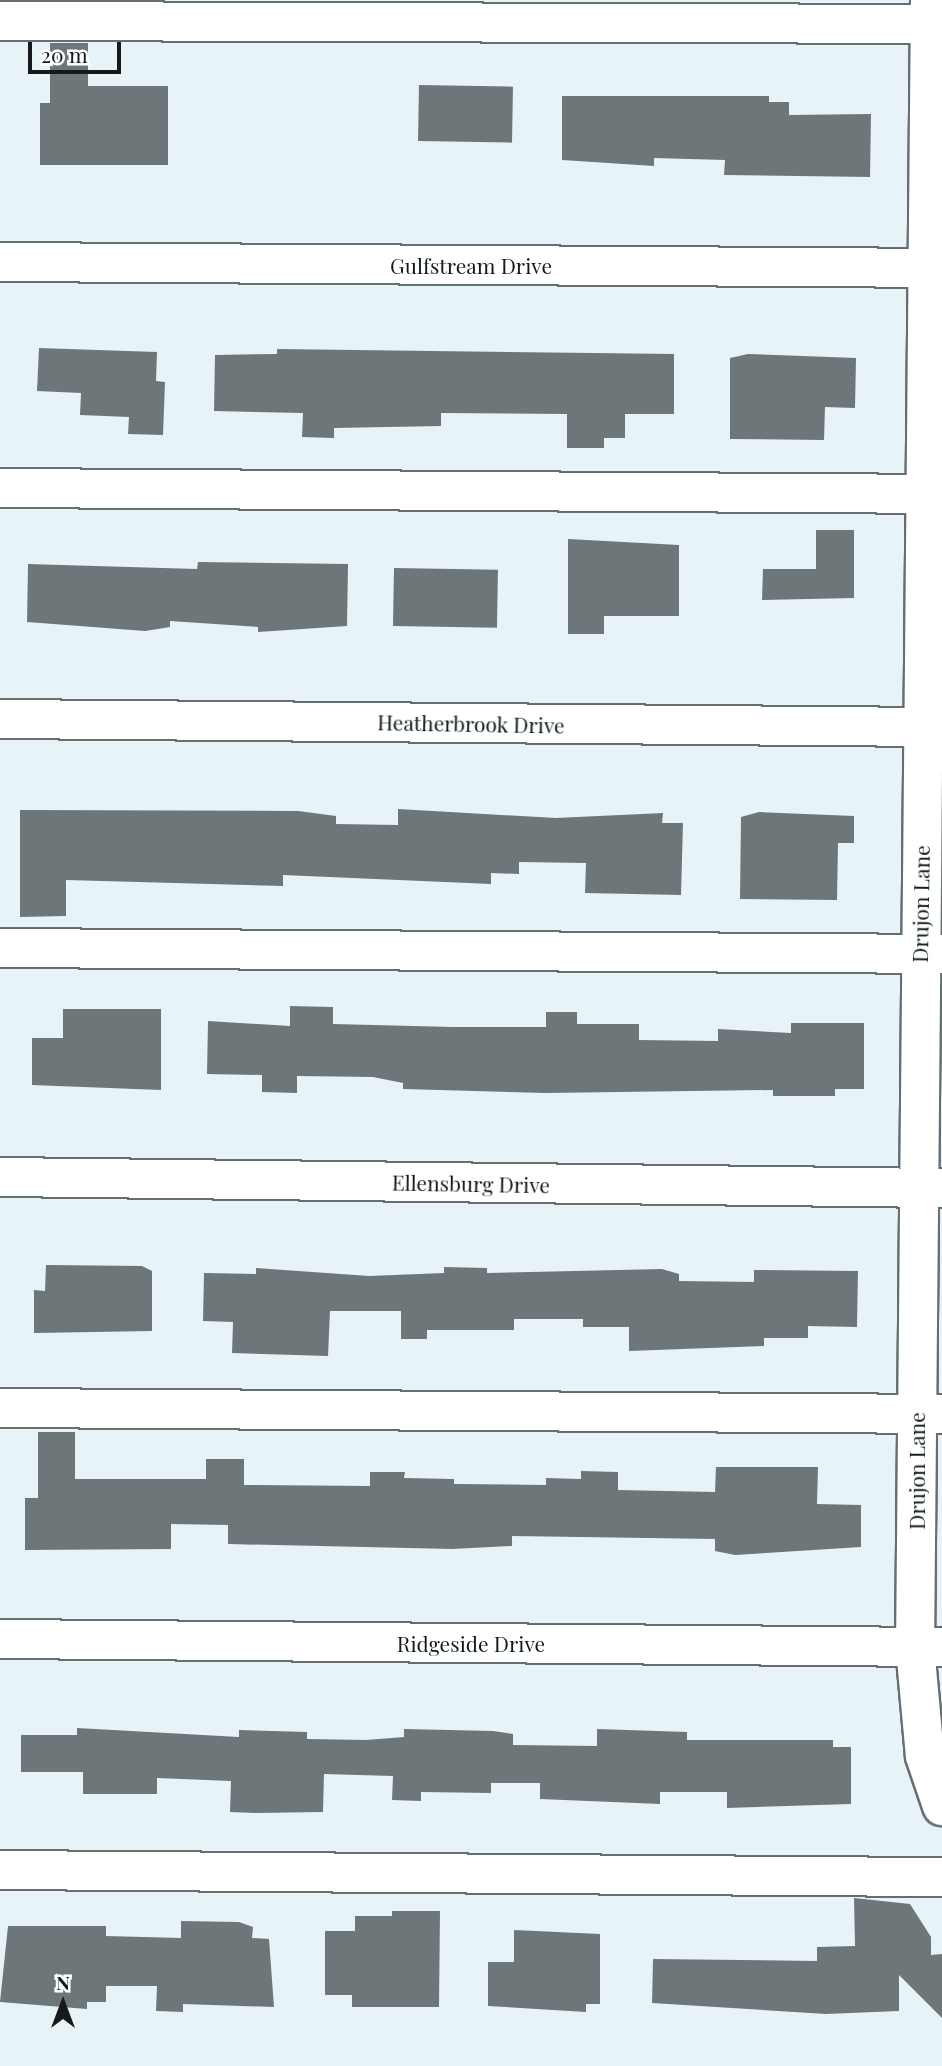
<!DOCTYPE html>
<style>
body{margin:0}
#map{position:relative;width:942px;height:2066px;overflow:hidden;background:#e8f3f7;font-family:"Playfair Display",serif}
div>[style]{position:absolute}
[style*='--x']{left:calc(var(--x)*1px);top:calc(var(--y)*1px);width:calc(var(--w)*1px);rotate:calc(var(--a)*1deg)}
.building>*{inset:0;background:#6d777a;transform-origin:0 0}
.roads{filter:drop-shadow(2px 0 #656f72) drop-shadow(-2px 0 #656f72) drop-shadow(0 2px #656f72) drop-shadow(0 -2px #656f72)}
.minor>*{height:38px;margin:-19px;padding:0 19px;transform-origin:19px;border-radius:19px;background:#fff}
span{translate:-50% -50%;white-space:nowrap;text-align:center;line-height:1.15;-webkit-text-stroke:5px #fcfeff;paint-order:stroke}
.street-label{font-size:21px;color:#15191a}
.north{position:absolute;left:28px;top:1968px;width:70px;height:70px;-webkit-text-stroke:5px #fcfeff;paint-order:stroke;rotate:0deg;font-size:19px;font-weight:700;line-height:28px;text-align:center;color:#15191a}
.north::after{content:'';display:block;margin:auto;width:24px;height:32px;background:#15191a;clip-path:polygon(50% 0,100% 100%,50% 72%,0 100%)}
.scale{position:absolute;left:28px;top:42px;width:93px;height:32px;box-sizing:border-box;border:4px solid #15191a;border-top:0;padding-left:9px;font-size:21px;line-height:24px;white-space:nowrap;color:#15191a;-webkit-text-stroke:5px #fcfeff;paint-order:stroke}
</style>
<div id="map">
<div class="building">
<i style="clip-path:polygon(50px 43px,88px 43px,88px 86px,168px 86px,168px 165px,40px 165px,40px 103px,50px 103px)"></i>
<i style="left:419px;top:85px;width:94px;height:56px;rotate:1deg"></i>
<i style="clip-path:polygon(562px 96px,769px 96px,769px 102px,789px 102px,789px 115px,871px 114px,870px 177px,724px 175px,725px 160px,654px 158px,654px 166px,562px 160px)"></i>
<i style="clip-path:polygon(39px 348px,157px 352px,156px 381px,165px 382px,163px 435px,128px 434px,129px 417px,80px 415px,81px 393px,37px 391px)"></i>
<i style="clip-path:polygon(277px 349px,674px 354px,674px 414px,625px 414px,625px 438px,604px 438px,604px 448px,567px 448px,567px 414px,441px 413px,441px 426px,334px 428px,334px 438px,302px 437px,303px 413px,214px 411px,215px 355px,277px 354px)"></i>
<i style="clip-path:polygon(748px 354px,856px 358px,855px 408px,825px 407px,824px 440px,730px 439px,730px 358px)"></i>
<i style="clip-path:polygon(816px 530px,854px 530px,854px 598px,762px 600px,763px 569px,816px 569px)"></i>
<i style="clip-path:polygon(568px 539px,679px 545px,679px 616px,604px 616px,604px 634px,568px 634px)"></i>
<i style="clip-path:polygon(198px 562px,348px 564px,347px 626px,258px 632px,258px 627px,170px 621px,170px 627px,145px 631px,27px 622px,28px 564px,197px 569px)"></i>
<i style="left:394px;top:568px;width:104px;height:58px;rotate:1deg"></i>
<i style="clip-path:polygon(398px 809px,556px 818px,663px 813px,662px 823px,683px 823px,681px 895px,585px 893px,586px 863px,519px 862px,519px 874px,491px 873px,491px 884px,283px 875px,283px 886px,66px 880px,66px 916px,20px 917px,20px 810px,298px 811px,336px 816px,336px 824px,398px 825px)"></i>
<i style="clip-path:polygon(759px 812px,854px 816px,854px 843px,838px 843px,837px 900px,740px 899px,741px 817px)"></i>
<i style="clip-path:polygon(290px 1006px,333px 1007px,333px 1024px,453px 1027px,546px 1027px,546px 1012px,577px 1012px,577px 1024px,639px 1024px,639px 1040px,718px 1041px,718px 1029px,791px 1033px,791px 1023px,864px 1023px,864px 1089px,835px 1089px,835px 1096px,773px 1096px,773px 1090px,546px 1093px,403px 1089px,403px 1083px,373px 1077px,297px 1076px,297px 1093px,262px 1092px,262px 1075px,207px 1074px,208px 1021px,290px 1026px)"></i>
<i style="clip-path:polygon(63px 1009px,161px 1009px,161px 1090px,32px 1085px,32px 1038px,63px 1038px)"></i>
<i style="clip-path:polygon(46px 1265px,142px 1266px,152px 1271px,152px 1331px,34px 1333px,34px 1290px,45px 1291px)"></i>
<i style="clip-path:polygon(444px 1267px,487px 1268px,487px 1273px,662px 1269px,679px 1274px,679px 1281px,754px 1282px,754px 1270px,858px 1271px,857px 1327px,808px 1326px,808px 1338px,764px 1338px,764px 1346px,629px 1351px,629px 1327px,583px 1327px,583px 1319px,514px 1319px,514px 1330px,427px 1330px,427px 1339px,401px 1339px,401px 1311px,330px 1311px,328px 1356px,232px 1353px,233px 1322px,203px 1321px,204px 1273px,256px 1274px,256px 1268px,369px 1276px,444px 1273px)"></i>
<i style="clip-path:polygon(38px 1432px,75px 1432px,75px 1479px,206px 1479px,206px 1459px,244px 1459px,244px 1485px,370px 1486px,370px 1472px,405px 1472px,404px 1478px,454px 1479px,454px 1484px,546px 1485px,546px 1478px,581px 1479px,581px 1471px,618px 1472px,618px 1490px,715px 1492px,716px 1467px,818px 1467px,817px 1504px,861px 1505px,861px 1547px,735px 1555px,715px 1551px,715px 1539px,512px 1536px,512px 1546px,452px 1549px,228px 1544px,228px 1525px,171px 1524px,171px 1549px,25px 1550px,25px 1498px,38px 1498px)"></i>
<i style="clip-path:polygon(77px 1728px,239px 1737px,239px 1730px,307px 1732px,307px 1739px,366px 1740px,404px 1737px,404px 1729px,493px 1731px,513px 1734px,513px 1745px,597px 1746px,597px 1729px,687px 1732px,687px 1740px,833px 1740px,833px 1747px,851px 1747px,851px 1804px,727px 1808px,727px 1792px,660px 1792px,660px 1804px,540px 1799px,540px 1783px,491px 1783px,491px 1793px,421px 1792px,421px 1801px,392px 1800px,393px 1776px,324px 1774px,323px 1812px,256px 1813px,230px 1812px,231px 1781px,157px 1778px,157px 1794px,83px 1794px,83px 1772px,21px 1772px,21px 1735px,77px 1735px)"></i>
<i style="clip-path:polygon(854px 1898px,910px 1904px,931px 1937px,931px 1955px,942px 1954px,942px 2018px,899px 1975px,899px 2011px,826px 2014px,652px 2003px,653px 1959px,817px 1961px,817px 1947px,855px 1946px)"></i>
<i style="clip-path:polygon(392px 1911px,440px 1911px,439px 2007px,352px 2007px,352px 1995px,325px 1995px,325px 1931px,355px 1931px,355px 1916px,392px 1916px)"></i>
<i style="clip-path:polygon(181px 1921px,239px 1922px,253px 1927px,252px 1938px,269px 1939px,274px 2007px,183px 2004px,183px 2012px,156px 2011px,157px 1986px,106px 1986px,106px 2002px,87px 2002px,87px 2009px,0 2002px,8px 1926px,106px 1926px,106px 1936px,181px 1938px)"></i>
<i style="clip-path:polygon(514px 1930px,600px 1934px,600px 2004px,586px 2004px,586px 2012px,488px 2006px,488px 1962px,514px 1962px)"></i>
</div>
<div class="roads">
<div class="minor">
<i style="--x:930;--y:0;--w:1647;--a:90.52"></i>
<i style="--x:915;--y:1647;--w:109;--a:84.8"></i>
<i style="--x:925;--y:1756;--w:53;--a:71.2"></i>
<i style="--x:0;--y:21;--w:942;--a:0.18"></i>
<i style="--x:0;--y:262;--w:942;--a:0.36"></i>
<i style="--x:0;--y:488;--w:942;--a:0.36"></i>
<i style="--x:0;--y:719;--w:942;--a:0.49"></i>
<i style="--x:0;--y:948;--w:942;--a:0.36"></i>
<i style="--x:0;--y:1177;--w:942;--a:0.67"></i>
<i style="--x:0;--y:1408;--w:942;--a:0.36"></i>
<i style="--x:0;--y:1639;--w:942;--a:0.49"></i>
<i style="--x:0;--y:1870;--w:942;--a:0.43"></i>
</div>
</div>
<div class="street-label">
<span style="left:471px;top:265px">Gulfstream Drive</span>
<span style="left:471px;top:723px;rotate:1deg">Heatherbrook Drive</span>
<span style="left:920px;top:904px;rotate:-89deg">Drujon Lane</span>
<span style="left:471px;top:1183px;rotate:1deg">Ellensburg Drive</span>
<span style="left:916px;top:1471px;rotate:-90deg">Drujon Lane</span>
<span style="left:471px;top:1643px">Ridgeside Drive</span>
</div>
<div class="north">N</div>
<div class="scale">20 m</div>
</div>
